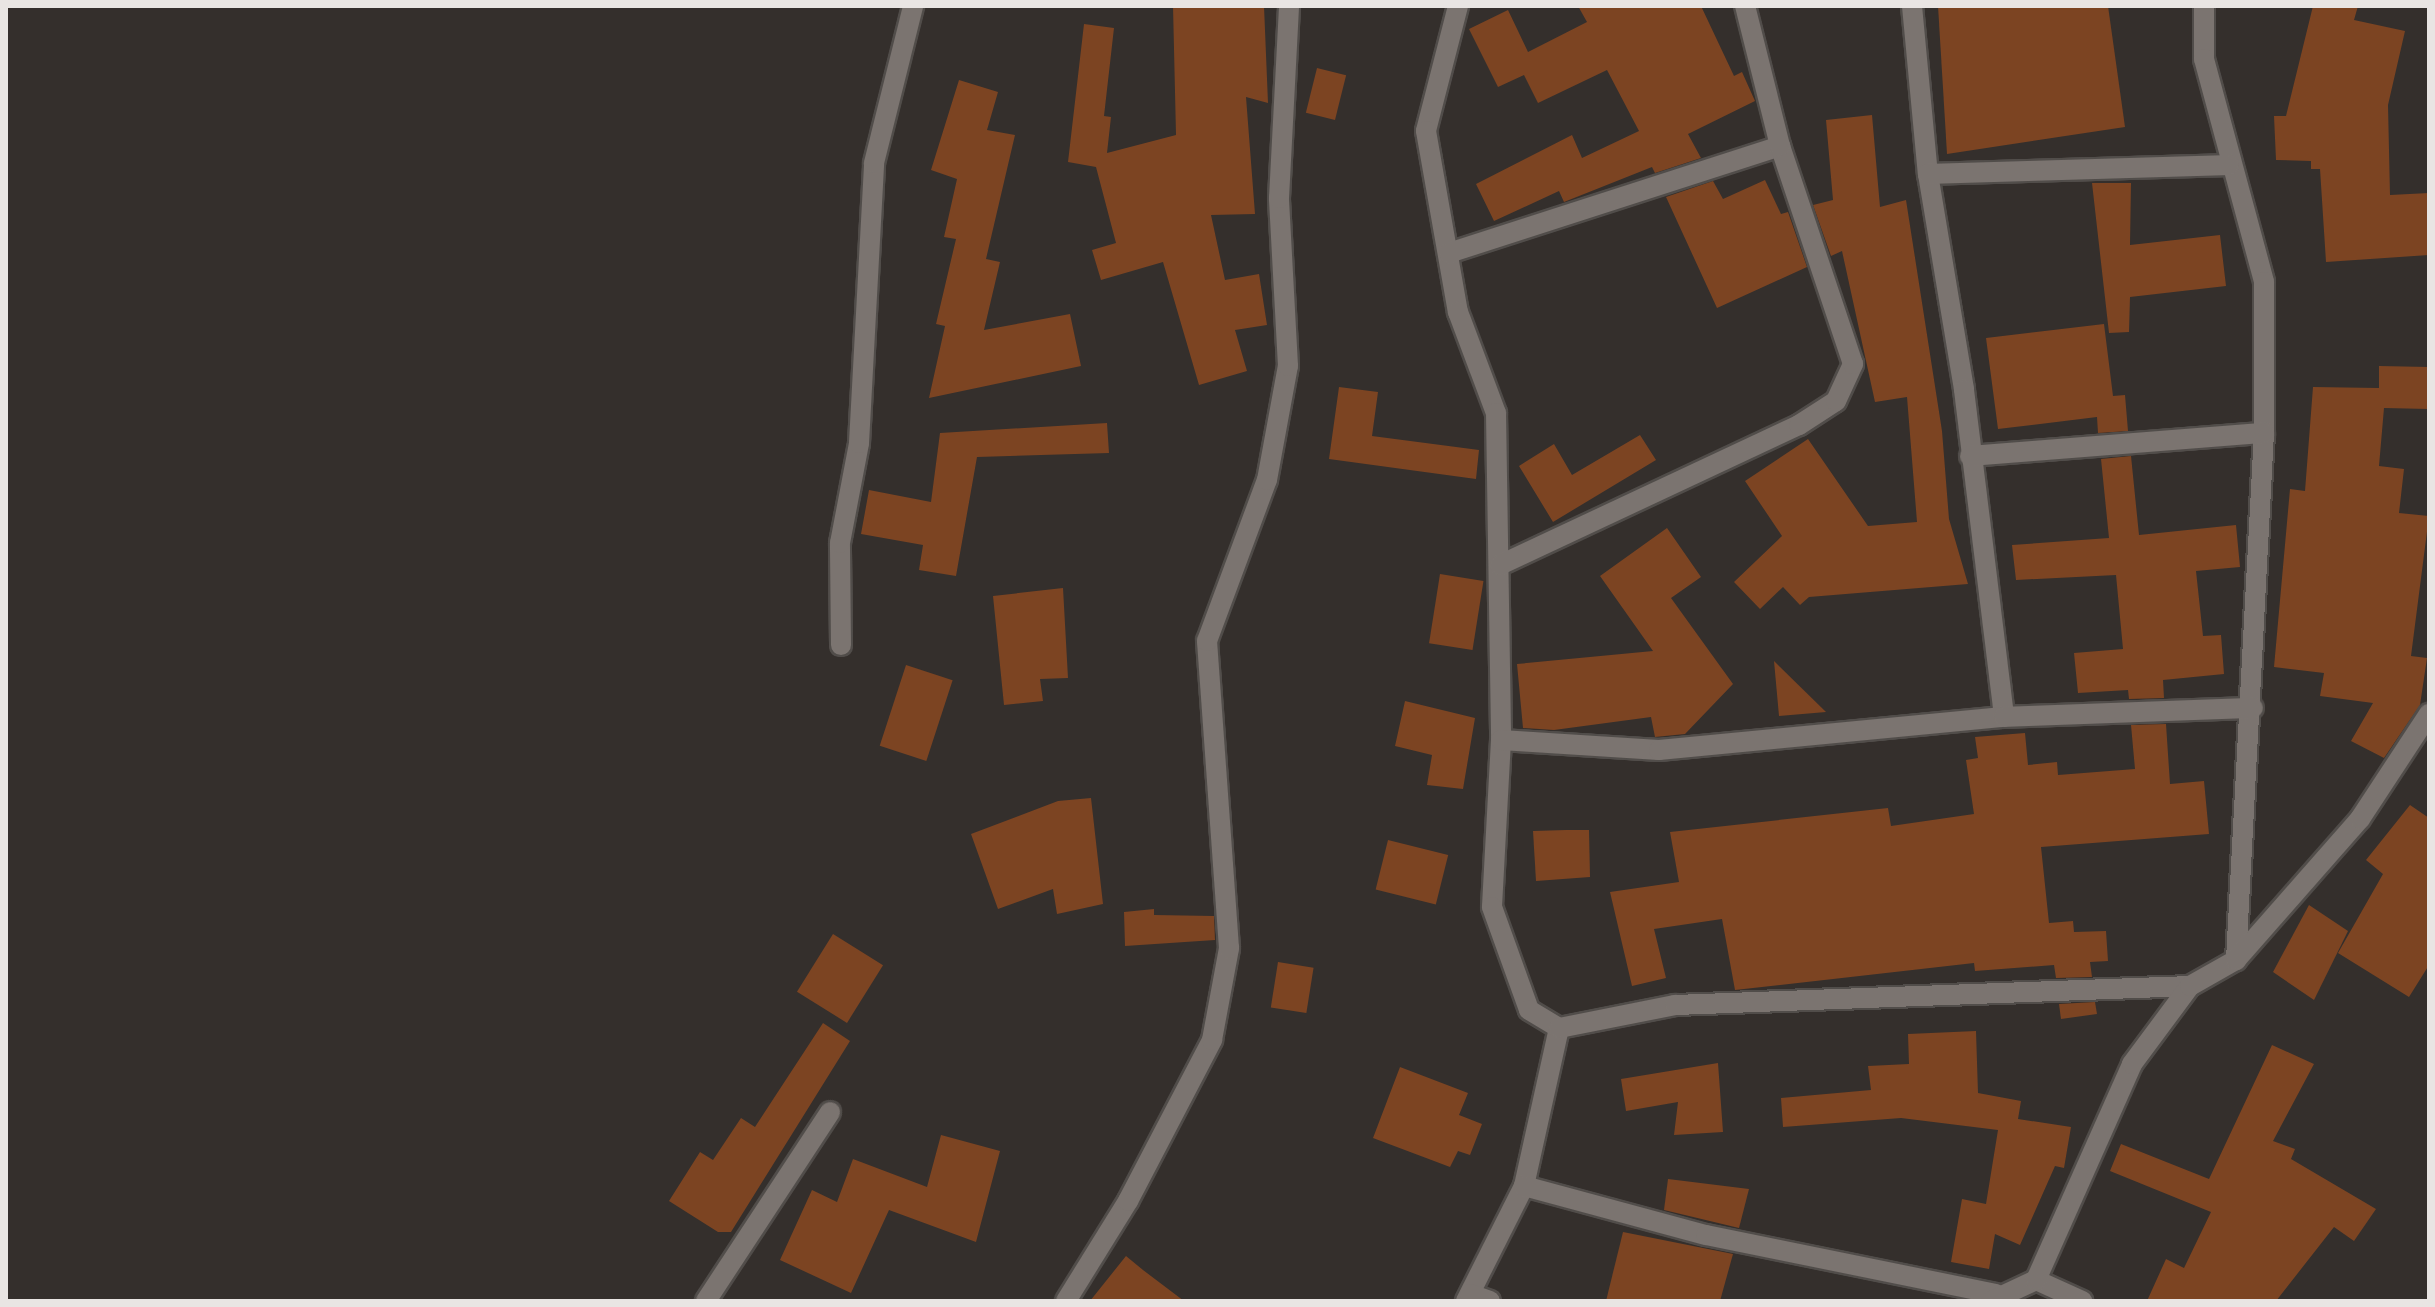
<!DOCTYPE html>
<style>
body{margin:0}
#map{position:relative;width:2435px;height:1307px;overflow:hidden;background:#342f2c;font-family:Bitter,serif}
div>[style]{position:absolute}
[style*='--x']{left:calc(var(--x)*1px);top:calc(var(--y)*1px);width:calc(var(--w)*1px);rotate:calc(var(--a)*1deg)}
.building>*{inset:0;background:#7c4422;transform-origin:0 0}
.roads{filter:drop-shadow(2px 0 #514d4a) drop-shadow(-2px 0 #514d4a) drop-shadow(0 2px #514d4a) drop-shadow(0 -2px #514d4a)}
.minor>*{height:20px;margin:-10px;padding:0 10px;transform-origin:10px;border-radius:10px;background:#7b7470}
span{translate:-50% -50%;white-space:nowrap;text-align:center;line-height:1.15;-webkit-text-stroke:7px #2a2522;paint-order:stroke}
.frame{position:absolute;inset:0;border:8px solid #e9e5e3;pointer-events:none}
</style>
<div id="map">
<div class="building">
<i style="clip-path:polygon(1173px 6px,1264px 6px,1268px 103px,1246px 97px,1255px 214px,1211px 215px,1225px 280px,1259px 274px,1267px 325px,1235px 330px,1247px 371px,1199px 385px,1163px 262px,1101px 280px,1092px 250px,1116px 243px,1096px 167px,1068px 162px,1084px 24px,1114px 28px,1104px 116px,1111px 117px,1107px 153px,1176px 135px)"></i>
<i style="clip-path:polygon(1578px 6px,1701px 6px,1734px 76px,1742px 72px,1755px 101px,1688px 134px,1701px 158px,1655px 173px,1652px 167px,1564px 202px,1559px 191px,1494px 221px,1476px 184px,1572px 135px,1582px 158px,1639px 131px,1607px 70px,1538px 103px,1524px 75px,1498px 87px,1469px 29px,1508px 10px,1528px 52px,1587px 22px)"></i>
<i style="clip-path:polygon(1938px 6px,2108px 6px,2125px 127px,1947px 154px)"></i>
<i style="clip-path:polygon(2313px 6px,2358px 6px,2354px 20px,2405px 31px,2388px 105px,2390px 195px,2429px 193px,2429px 255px,2326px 262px,2320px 169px,2311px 169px,2311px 161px,2276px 160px,2274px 116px,2286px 116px)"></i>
<i style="left:1317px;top:68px;width:30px;height:46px;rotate:14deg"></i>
<i style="clip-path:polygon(959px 80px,998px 92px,987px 130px,1015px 135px,986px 259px,1000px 262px,984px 330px,1070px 314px,1081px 366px,929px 398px,945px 326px,936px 324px,956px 239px,944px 237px,957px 179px,931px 170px)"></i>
<i style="clip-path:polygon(1872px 115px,1880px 207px,1906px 200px,1942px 431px,1949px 519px,1968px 584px,1809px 597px,1800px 605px,1783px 587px,1760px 609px,1734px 582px,1782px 536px,1745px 481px,1808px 439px,1868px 526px,1917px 522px,1907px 397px,1875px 402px,1842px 251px,1831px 256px,1813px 205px,1833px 200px,1826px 120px)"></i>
<i style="clip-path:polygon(1765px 180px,1781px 214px,1788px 212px,1807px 267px,1717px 308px,1666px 197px,1713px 181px,1723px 199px)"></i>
<i style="clip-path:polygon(2092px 183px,2131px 183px,2130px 245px,2220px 235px,2226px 286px,2130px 297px,2129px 332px,2109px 333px)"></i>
<i style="clip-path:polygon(2104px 324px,2113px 396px,2125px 395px,2128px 431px,2098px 433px,2097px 417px,1998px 429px,1986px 338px)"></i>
<i style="clip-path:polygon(2379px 366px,2429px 367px,2429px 409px,2384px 408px,2379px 466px,2404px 469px,2399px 513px,2429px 516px,2411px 656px,2427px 658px,2420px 705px,2384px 758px,2351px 741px,2373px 703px,2320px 696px,2324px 673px,2274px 667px,2290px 489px,2305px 491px,2313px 387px,2379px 388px)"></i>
<i style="clip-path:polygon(1339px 387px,1378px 392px,1372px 436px,1479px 450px,1476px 479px,1329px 459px)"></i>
<i style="clip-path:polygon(1107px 423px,1109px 453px,977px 457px,956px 576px,919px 570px,923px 545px,861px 534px,869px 490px,931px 502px,940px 433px)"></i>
<i style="clip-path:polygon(1640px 435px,1656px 460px,1553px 522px,1519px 466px,1554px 444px,1572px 475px)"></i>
<i style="clip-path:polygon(2131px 456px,2139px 535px,2236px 525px,2240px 567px,2196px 571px,2203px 636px,2221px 635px,2224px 674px,2163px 680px,2164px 698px,2129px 699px,2128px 690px,2078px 693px,2074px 653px,2123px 649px,2116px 575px,2016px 580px,2012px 545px,2109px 538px,2101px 459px)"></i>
<i style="clip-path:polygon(1667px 528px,1701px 577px,1671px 598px,1733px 684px,1685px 734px,1655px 737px,1651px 717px,1554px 730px,1523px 728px,1517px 664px,1653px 651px,1600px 576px)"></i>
<i style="left:1440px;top:574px;width:44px;height:70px;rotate:9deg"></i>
<i style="clip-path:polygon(1063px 588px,1068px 678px,1040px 679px,1043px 701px,1004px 705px,993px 596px)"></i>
<i style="clip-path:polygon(1774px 661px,1826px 712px,1779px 716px)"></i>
<i style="left:906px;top:665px;width:49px;height:85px;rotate:18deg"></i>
<i style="clip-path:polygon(1405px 701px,1475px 718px,1463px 789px,1427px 785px,1432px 755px,1395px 746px)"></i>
<i style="clip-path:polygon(2166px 724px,2170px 784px,2204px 781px,2209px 834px,2041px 847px,2049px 923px,2073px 921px,2074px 932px,2106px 931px,2108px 961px,2090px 962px,2092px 977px,2056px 978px,2054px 965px,1975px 971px,1974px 963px,1735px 990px,1722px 919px,1654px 929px,1666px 978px,1632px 986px,1610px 892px,1679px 882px,1670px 832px,1888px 808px,1891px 826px,1974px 814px,1966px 760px,1978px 758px,1975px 737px,2025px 733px,2028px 765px,2057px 762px,2058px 775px,2135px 769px,2131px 725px)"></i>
<i style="clip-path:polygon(1091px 798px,1103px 904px,1057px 914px,1053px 889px,998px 909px,971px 834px,1058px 801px)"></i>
<i style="clip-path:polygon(2410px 805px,2429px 818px,2429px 965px,2409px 997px,2338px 953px,2383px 874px,2366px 860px)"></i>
<i style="clip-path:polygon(1566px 830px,1589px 830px,1590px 877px,1536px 881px,1533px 831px)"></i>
<i style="left:1388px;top:840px;width:62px;height:51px;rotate:14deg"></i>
<i style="clip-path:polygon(2309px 905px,2348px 931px,2314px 1000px,2273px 972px)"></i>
<i style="clip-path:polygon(1154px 909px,1154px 915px,1214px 916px,1215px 940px,1125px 946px,1124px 912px)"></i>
<i style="left:833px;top:934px;width:59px;height:68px;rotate:32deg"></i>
<i style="left:1278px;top:962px;width:36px;height:46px;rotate:9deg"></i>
<i style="clip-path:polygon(2095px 1002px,2097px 1014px,2061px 1019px,2059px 1004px)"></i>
<i style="clip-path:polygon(823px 1023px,850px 1041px,731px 1232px,718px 1232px,669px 1201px,700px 1152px,713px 1160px,741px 1118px,755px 1127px)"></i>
<i style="clip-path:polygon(1976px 1031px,1978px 1093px,2021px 1101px,2018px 1119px,2071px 1127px,2064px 1168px,2055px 1166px,2020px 1245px,1995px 1234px,1989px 1269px,1951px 1262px,1962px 1199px,1986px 1204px,1998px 1130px,1901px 1118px,1783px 1127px,1781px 1098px,1871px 1090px,1868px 1066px,1909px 1064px,1908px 1034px)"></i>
<i style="clip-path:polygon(2272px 1045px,2314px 1064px,2273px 1141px,2295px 1149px,2291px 1159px,2376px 1209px,2354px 1241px,2334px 1227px,2276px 1301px,2147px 1301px,2166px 1259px,2184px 1268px,2211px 1212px,2110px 1171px,2121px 1144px,2209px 1179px)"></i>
<i style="clip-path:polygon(1718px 1063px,1723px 1132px,1674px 1135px,1678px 1102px,1626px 1111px,1621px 1079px)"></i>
<i style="clip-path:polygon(1400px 1067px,1468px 1093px,1459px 1115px,1482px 1124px,1470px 1155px,1458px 1151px,1450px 1167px,1373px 1138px)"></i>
<i style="clip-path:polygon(941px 1135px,1000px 1151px,976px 1242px,889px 1210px,851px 1293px,780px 1260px,812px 1190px,837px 1202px,853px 1159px,927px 1187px)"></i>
<i style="clip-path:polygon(1668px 1179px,1749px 1189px,1739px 1228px,1664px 1210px)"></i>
<i style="clip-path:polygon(1623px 1232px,1733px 1254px,1720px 1301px,1606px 1301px)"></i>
<i style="clip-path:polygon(1126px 1256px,1143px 1270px,1184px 1301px,1090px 1301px)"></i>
</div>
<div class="roads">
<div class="minor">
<i style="--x:1458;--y:6;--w:129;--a:104.4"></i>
<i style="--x:1426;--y:131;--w:184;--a:80"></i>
<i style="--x:1458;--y:312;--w:108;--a:69.4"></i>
<i style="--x:1496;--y:413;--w:327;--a:89.1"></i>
<i style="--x:1501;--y:740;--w:167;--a:93.1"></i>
<i style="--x:1492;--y:907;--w:109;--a:70.2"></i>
<i style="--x:1529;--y:1010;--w:35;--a:31"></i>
<i style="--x:1559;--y:1028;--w:162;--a:102.5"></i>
<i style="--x:1524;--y:1186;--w:129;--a:116.8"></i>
<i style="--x:1912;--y:6;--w:169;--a:84.6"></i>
<i style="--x:1928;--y:174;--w:219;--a:80.5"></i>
<i style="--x:1964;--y:390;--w:329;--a:83"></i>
<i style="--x:2204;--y:6;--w:53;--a:90"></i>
<i style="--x:2204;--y:59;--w:231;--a:74.9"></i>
<i style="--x:2264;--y:282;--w:151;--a:90"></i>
<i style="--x:2264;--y:433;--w:528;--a:93.04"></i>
<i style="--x:1928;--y:174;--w:301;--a:-1.7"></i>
<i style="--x:1449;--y:253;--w:348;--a:-17.9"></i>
<i style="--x:1970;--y:456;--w:295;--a:-4.5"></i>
<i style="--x:1500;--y:565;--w:330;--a:-25.1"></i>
<i style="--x:1799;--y:425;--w:44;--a:-33"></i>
<i style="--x:1836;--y:401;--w:41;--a:-65.3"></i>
<i style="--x:1853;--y:364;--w:230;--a:-108.5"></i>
<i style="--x:1780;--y:146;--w:144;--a:-104"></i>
<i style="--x:841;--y:645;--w:102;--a:-90.6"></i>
<i style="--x:840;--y:543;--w:102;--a:-79.2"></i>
<i style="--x:859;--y:443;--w:280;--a:-86.9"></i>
<i style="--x:874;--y:163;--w:162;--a:-76"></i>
<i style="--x:1501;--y:740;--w:158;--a:3.6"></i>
<i style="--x:1659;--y:750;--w:347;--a:-5.5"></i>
<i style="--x:2004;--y:717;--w:249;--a:-2.1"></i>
<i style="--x:1559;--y:1028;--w:118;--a:-11.2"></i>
<i style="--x:1675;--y:1005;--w:515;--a:-2.11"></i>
<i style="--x:1524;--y:1186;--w:188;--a:15.1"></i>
<i style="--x:1706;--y:1235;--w:296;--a:11.5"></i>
<i style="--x:2036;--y:1280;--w:51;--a:24.5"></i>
<i style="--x:1470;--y:1294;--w:21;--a:19"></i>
<i style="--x:706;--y:1301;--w:226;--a:-56.7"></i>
<i style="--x:1066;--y:1301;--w:118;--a:-58.2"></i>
<i style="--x:1128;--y:1201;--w:182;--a:-62.4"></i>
<i style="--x:1212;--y:1040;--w:94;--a:-79.5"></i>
<i style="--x:1229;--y:948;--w:308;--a:-94.1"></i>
<i style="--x:1207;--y:641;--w:172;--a:-69.6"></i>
<i style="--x:1267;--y:480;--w:116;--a:-79.6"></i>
<i style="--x:1288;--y:366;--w:168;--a:-93.1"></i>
<i style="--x:1279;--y:198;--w:192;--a:-87"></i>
<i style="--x:1991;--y:1301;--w:50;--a:-25"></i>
<i style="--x:2036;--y:1280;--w:236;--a:-66"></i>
<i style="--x:2132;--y:1064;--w:97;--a:-53.4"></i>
<i style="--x:2190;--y:986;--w:53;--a:-29.5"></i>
<i style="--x:2236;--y:960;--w:188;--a:-48.7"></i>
<i style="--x:2360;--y:819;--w:126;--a:-56.7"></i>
</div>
</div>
<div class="frame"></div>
</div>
